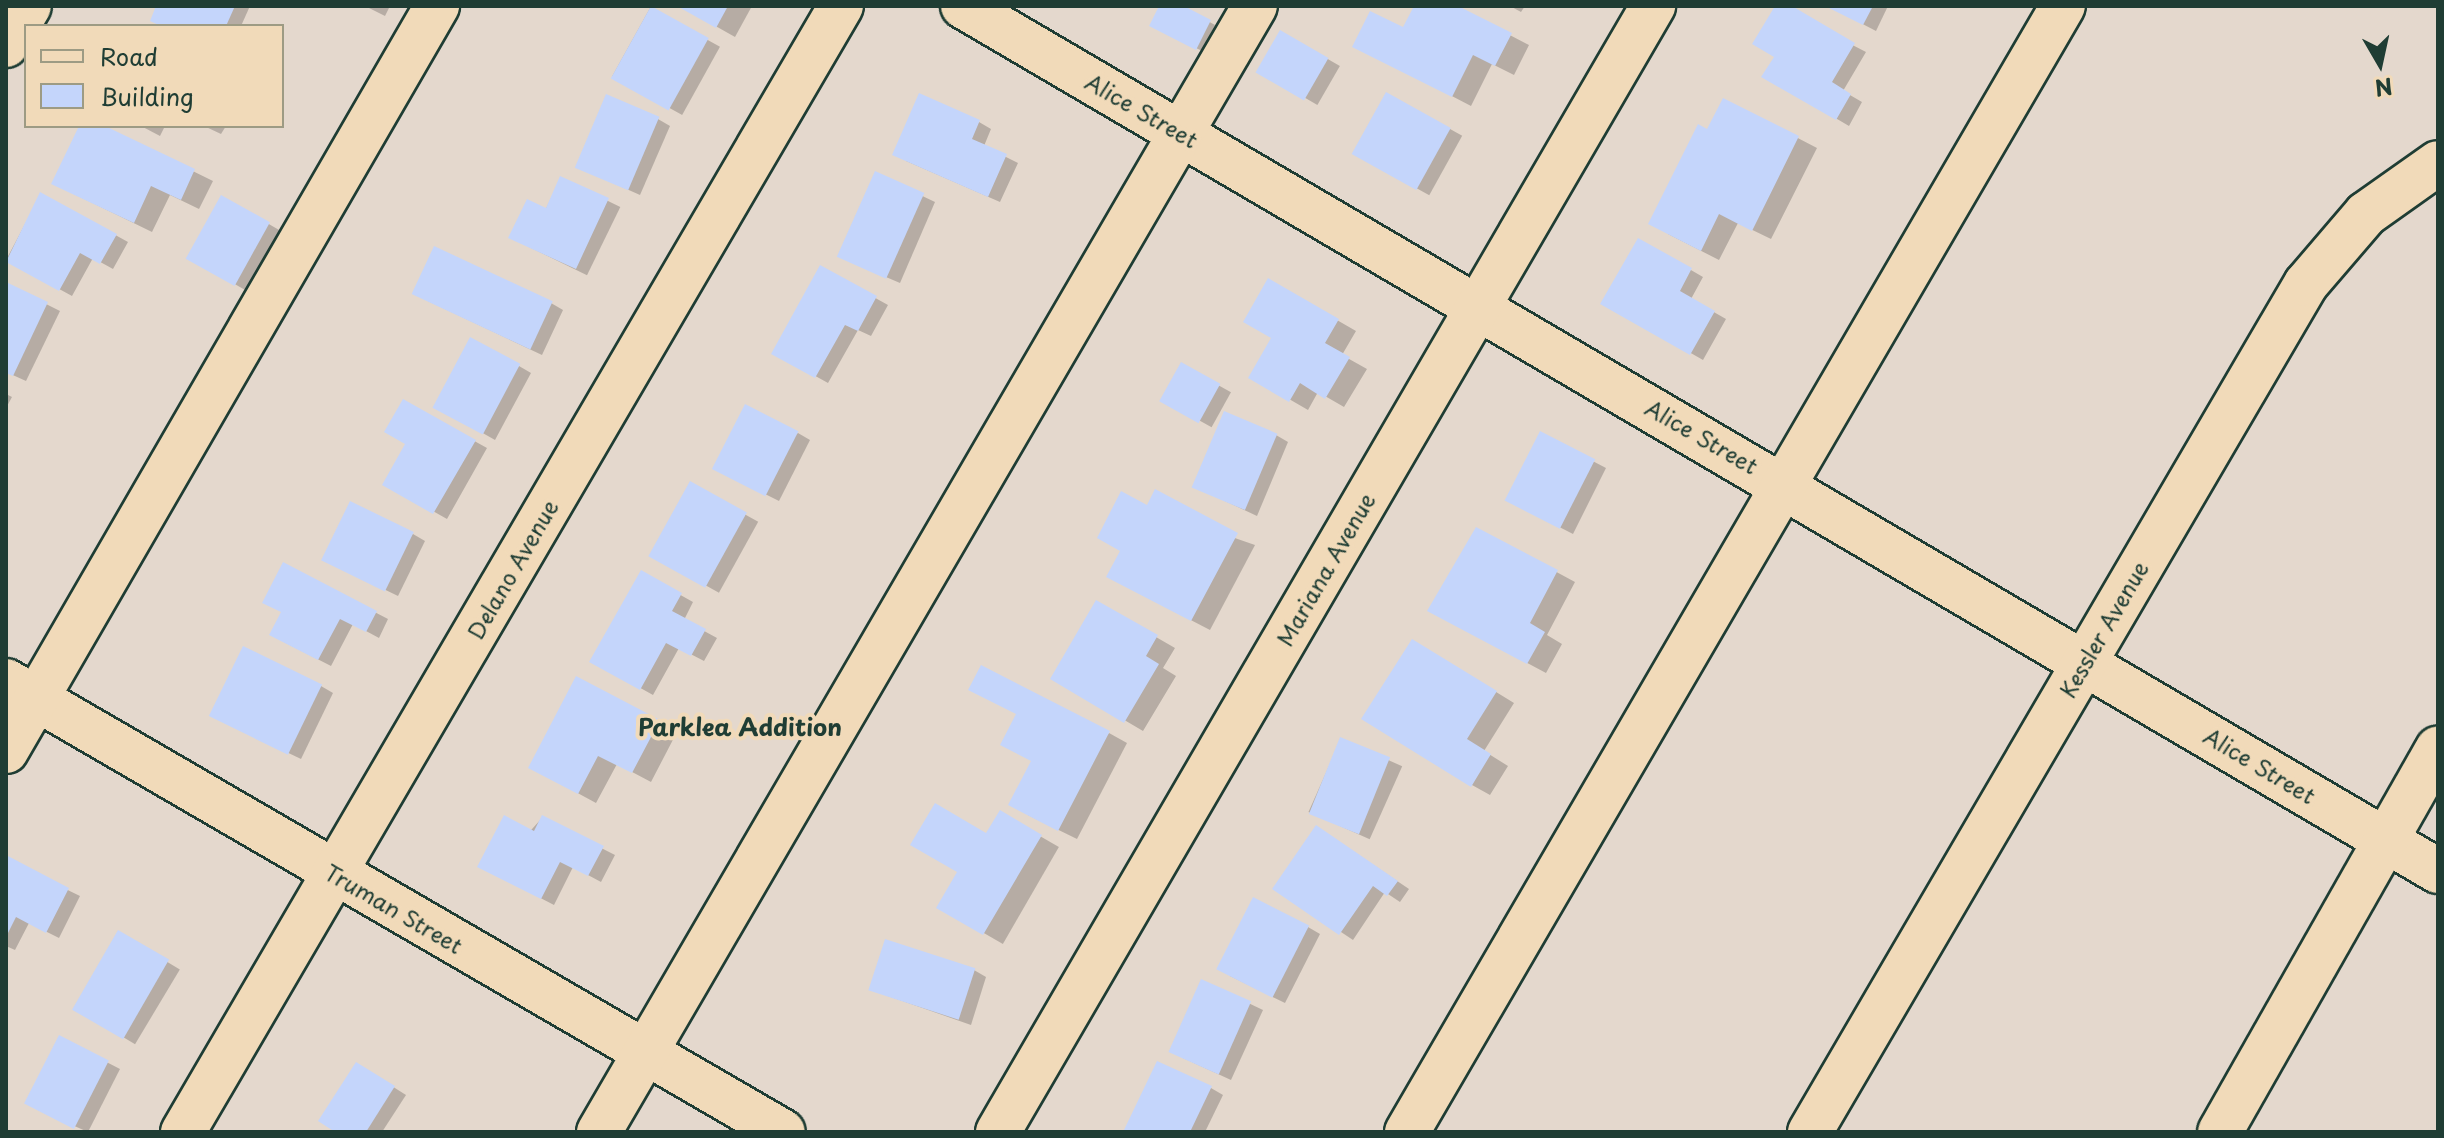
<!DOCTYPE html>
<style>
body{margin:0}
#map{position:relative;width:2444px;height:1138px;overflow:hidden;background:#e4d8cd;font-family:"Playpen Sans",sans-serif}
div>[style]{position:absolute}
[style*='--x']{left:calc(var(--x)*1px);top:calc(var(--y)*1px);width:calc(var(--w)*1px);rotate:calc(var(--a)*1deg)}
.shadow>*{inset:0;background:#0003;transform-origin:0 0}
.building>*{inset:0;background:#c4d5fb;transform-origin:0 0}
.roads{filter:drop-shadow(2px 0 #1f3d34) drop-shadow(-2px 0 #1f3d34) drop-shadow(0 2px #1f3d34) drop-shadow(0 -2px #1f3d34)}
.minor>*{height:44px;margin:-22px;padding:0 22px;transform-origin:22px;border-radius:22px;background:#f1dab9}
span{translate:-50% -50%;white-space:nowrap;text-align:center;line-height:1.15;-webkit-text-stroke:8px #f1dab9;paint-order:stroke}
.street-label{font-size:22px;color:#1f3d34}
.neighbourhood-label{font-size:24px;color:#1f3d34;font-weight:700}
.frame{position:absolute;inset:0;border:8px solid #1f3d34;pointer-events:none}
.legend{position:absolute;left:24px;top:24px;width:260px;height:104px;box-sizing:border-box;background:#f1dab9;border:2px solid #9d9b84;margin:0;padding:10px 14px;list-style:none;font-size:24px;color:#1f3d34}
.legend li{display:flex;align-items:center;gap:16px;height:40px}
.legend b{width:40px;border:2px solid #9d9b84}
.north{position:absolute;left:2340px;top:24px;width:80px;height:80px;-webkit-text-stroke:6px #f1dab9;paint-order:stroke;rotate:171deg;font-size:22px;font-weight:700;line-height:32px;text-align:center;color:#1f3d34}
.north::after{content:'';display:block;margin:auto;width:28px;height:36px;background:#1f3d34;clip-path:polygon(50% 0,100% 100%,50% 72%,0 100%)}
</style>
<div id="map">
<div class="shadow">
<i style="clip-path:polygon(159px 6px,250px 6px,241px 26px,163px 26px)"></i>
<i style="clip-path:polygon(365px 6px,390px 6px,385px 16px)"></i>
<i style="clip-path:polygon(680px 6px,752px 6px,735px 37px)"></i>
<i style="clip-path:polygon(1161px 6px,1180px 6px,1215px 25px,1202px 51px,1151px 25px)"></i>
<i style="clip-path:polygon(1416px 6px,1454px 6px,1529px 45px,1514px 75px,1492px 64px,1471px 106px,1371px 54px,1403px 30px)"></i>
<i style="clip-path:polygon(1510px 6px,1525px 6px,1521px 12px)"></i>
<i style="clip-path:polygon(1777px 6px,1866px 52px,1843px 91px,1862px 102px,1849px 126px,1764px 76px,1777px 56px)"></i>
<i style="clip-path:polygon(1828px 6px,1888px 6px,1876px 31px)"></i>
<i style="left:650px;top:8px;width:80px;height:78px;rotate:29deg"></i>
<i style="left:1281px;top:32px;width:68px;height:45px;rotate:30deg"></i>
<i style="left:1387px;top:94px;width:86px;height:68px;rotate:29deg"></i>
<i style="clip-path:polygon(1724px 100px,1817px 148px,1771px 239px,1738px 223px,1719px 260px,1668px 234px)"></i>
<i style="clip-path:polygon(658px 119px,670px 126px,640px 195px,577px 167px)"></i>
<i style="clip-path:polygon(979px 122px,991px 129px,984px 146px,1018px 163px,1000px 202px,906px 161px)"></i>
<i style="clip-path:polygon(81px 126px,101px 126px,213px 181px,199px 209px,170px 195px,152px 232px,72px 193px)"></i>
<i style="clip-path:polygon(141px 126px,165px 126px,160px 136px)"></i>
<i style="clip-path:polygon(204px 126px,226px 126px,221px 134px)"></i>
<i style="clip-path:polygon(876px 174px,935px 202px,900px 283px,853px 263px)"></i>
<i style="left:561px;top:178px;width:66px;height:76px;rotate:26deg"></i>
<i style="clip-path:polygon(41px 194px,128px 242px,113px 269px,93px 258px,72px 296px,6px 260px)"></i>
<i style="left:222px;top:197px;width:68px;height:69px;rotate:30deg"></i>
<i style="clip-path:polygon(1639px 240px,1703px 277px,1691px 299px,1726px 319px,1703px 360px,1603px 303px)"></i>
<i style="clip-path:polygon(821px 268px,888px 305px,871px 336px,858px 330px,828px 383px,774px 353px)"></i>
<i style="clip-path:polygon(1269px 281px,1356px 331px,1342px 355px,1367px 369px,1344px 407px,1318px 392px,1308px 410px,1251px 377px,1274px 338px)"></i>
<i style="clip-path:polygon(6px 284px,60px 311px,26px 381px,6px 372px)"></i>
<i style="clip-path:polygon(426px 300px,551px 303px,563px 310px,542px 355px)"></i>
<i style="left:1182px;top:365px;width:56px;height:40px;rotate:29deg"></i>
<i style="clip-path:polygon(519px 366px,531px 373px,495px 440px,435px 406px)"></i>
<i style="clip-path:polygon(6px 394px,12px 397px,6px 408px)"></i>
<i style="clip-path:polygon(404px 402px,487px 448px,447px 519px,385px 484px,408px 443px)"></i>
<i style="clip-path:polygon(798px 433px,810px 440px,779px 501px,727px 475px)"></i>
<i style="clip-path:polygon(1541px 434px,1606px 468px,1573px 534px,1520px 507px)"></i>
<i style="clip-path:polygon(1276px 435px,1288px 442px,1257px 516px,1193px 486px)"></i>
<i style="left:690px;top:484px;width:78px;height:81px;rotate:29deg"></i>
<i style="clip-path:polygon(1148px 508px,1255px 545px,1210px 630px,1127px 587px)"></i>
<i style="clip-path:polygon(1477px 529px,1575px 582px,1547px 635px,1562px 644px,1546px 673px,1448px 621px)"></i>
<i style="clip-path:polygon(413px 534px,425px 541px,398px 596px,336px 566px)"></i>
<i style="clip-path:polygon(284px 565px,388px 619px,379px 638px,353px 624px,331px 666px,284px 642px)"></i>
<i style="clip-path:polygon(641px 573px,693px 602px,684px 620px,717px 638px,704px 661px,679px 648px,653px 695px,592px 661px)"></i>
<i style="clip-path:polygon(1097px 603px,1175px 648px,1163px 668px,1176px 676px,1143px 731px,1053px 678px)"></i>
<i style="clip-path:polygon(1431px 652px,1514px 703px,1484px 751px,1508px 766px,1490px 795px,1472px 785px)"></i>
<i style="clip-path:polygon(577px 679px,677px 732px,651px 782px,617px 764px,596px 803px,548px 777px)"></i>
<i style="clip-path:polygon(321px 686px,333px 693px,301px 759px,224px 722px)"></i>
<i style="clip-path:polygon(1109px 733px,1127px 743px,1077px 839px,1028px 815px)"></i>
<i style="left:1341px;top:739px;width:67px;height:80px;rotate:24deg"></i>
<i style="left:1000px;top:813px;width:68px;height:112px;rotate:30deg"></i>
<i style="clip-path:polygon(542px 818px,615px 855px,601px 882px,573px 867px,554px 905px,492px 873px)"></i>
<i style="clip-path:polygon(1329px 835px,1409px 889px,1400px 902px,1385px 892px,1353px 940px,1275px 888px)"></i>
<i style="clip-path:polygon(6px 860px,80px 896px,59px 938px,29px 923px,15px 950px,6px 946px)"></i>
<i style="clip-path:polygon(1308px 927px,1320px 934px,1285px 1003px,1230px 976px)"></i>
<i style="left:119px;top:933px;width:71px;height:87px;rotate:31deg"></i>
<i style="clip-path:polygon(974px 970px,986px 977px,971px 1025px,871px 990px)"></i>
<i style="clip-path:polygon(1202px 981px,1263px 1010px,1231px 1080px,1183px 1058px)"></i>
<i style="clip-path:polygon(60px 1038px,120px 1069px,88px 1132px,38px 1110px)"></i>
<i style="clip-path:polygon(368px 1071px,406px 1095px,382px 1132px,339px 1132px)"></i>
<i style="clip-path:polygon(1211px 1088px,1223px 1095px,1205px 1132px,1125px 1132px)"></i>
</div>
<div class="building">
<i style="clip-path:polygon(156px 6px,235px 6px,226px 26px,161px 26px,150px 21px)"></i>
<i style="left:651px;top:6px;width:66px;height:83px;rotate:29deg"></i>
<i style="clip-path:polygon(677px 6px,728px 6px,716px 28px)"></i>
<i style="clip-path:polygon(1159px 6px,1184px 6px,1211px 20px,1196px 50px,1149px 26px)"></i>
<i style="clip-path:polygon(1414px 6px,1458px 6px,1512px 33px,1495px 66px,1473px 55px,1452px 97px,1352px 47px,1370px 11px,1403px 27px)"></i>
<i style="clip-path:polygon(1775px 6px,1792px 6px,1855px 43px,1832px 82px,1851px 94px,1836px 120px,1761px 77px,1774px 57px,1752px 44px)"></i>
<i style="clip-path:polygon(1825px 6px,1873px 6px,1863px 25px)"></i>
<i style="left:1280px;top:30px;width:56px;height:49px;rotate:30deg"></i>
<i style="left:1386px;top:92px;width:74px;height:71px;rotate:29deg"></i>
<i style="clip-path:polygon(919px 93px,980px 120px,972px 139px,1007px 154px,988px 197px,892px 155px)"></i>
<i style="left:606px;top:94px;width:58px;height:80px;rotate:23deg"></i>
<i style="clip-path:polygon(1723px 98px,1799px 136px,1752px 231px,1719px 214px,1701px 251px,1648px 224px,1698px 124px,1707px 129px)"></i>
<i style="clip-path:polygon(79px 126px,105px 126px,195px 169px,181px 200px,151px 186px,134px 223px,51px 184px)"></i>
<i style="left:875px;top:171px;width:54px;height:94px;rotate:24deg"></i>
<i style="clip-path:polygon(560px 176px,609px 198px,576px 269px,508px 238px,527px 199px,546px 208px)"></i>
<i style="clip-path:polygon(40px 192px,117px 234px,100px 264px,80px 253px,59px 291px,6px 262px)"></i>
<i style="left:221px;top:195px;width:56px;height:73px;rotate:29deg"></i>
<i style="clip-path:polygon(1638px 238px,1692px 268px,1680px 291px,1715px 311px,1690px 355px,1600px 304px)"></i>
<i style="left:434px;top:246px;width:131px;height:53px;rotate:25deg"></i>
<i style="clip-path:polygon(820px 265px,877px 296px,858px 331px,845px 325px,815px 378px,771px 354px)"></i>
<i style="clip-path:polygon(1268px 278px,1339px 319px,1325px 343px,1350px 357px,1325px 399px,1300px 383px,1289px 402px,1248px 378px,1271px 338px,1243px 322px)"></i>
<i style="clip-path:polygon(6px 282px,48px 302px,13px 376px,6px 373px)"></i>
<i style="left:470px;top:337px;width:57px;height:80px;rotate:28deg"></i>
<i style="left:1181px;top:362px;width:45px;height:45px;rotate:29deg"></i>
<i style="clip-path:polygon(403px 399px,476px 440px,433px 514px,382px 485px,405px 444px,384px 432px)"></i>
<i style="left:745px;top:404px;width:60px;height:73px;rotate:27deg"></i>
<i style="left:1224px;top:411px;width:58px;height:83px;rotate:23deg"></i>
<i style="left:1540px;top:431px;width:62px;height:78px;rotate:27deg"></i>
<i style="left:690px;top:481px;width:65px;height:86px;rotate:29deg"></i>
<i style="clip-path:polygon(1155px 489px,1238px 533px,1191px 621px,1106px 577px,1120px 551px,1097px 538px,1121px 491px,1147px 505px)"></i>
<i style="left:350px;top:501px;width:71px;height:66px;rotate:26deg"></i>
<i style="clip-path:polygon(1476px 527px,1558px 570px,1530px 623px,1545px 632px,1527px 664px,1427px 611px)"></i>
<i style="clip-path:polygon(283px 562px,377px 611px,366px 632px,340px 619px,318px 660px,269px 635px,281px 612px,262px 603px)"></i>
<i style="clip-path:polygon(641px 570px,682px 593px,672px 611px,706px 629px,691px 656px,666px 643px,640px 690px,589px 662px)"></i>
<i style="clip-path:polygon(1096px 600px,1158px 635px,1146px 656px,1159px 664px,1124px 723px,1050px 679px)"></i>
<i style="clip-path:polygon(1412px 639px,1497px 691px,1467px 739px,1491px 754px,1471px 787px,1361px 719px)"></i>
<i style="left:243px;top:646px;width:88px;height:78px;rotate:26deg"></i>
<i style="clip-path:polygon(981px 665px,1110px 731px,1058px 831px,1008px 805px,1031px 761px,1000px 745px,1016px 714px,968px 690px)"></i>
<i style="clip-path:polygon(576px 676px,660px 720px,632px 773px,598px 756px,578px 794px,528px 768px)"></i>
<i style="left:1340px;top:737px;width:54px;height:83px;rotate:22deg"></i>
<i style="clip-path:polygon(935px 803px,986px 833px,1000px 810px,1042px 835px,983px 935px,936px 908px,957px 872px,910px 845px)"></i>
<i style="clip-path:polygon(504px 815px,534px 831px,542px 815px,604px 846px,588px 876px,560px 862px,541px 899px,477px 867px)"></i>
<i style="clip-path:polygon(1316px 825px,1398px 881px,1387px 896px,1373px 886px,1339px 935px,1272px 889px)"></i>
<i style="clip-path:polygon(6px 855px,69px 888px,46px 933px,16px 917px,6px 937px)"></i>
<i style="left:1253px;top:897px;width:63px;height:81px;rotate:27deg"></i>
<i style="left:118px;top:930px;width:59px;height:92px;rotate:30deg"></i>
<i style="left:885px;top:939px;width:95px;height:54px;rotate:18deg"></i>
<i style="left:1201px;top:979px;width:55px;height:80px;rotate:24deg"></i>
<i style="left:59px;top:1035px;width:56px;height:77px;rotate:27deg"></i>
<i style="clip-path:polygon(1157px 1061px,1212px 1086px,1190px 1132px,1123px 1132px)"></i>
<i style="clip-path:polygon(356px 1062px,395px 1086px,366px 1132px,335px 1132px,318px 1121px)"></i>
</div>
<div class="roads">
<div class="minor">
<i style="--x:963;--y:6;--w:1710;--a:30.39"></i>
<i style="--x:6;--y:45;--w:45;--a:-59.5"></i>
<i style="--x:6;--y:681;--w:898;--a:30.13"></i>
<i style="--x:6;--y:751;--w:861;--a:-59.95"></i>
<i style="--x:183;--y:1132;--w:1304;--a:-59.7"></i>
<i style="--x:599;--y:1132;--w:1303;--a:-59.78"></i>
<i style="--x:998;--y:1132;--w:1303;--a:-59.81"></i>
<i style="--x:1407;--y:1132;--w:1303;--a:-59.78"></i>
<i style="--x:1810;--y:1132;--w:982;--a:-59.68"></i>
<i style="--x:2306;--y:284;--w:92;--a:-49.4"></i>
<i style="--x:2366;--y:214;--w:88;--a:-35.3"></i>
<i style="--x:2220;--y:1132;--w:441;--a:-60.4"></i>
</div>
</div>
<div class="street-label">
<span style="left:1142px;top:110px;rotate:30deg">Alice Street</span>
<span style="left:1702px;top:436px;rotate:30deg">Alice Street</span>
<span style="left:512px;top:569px;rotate:-60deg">Delano Avenue</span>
<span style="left:1325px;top:569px;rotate:-60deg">Mariana Avenue</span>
<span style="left:2103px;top:629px;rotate:-60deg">Kessler Avenue</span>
<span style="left:2260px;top:765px;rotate:31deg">Alice Street</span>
<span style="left:394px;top:908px;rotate:30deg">Truman Street</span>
</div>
<div class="neighbourhood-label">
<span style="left:740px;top:727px">Parklea Addition</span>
</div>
<div class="frame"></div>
<ul class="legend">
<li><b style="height:10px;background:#f1dab9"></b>Road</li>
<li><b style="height:22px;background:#c4d5fb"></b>Building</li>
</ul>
<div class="north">N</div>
</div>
